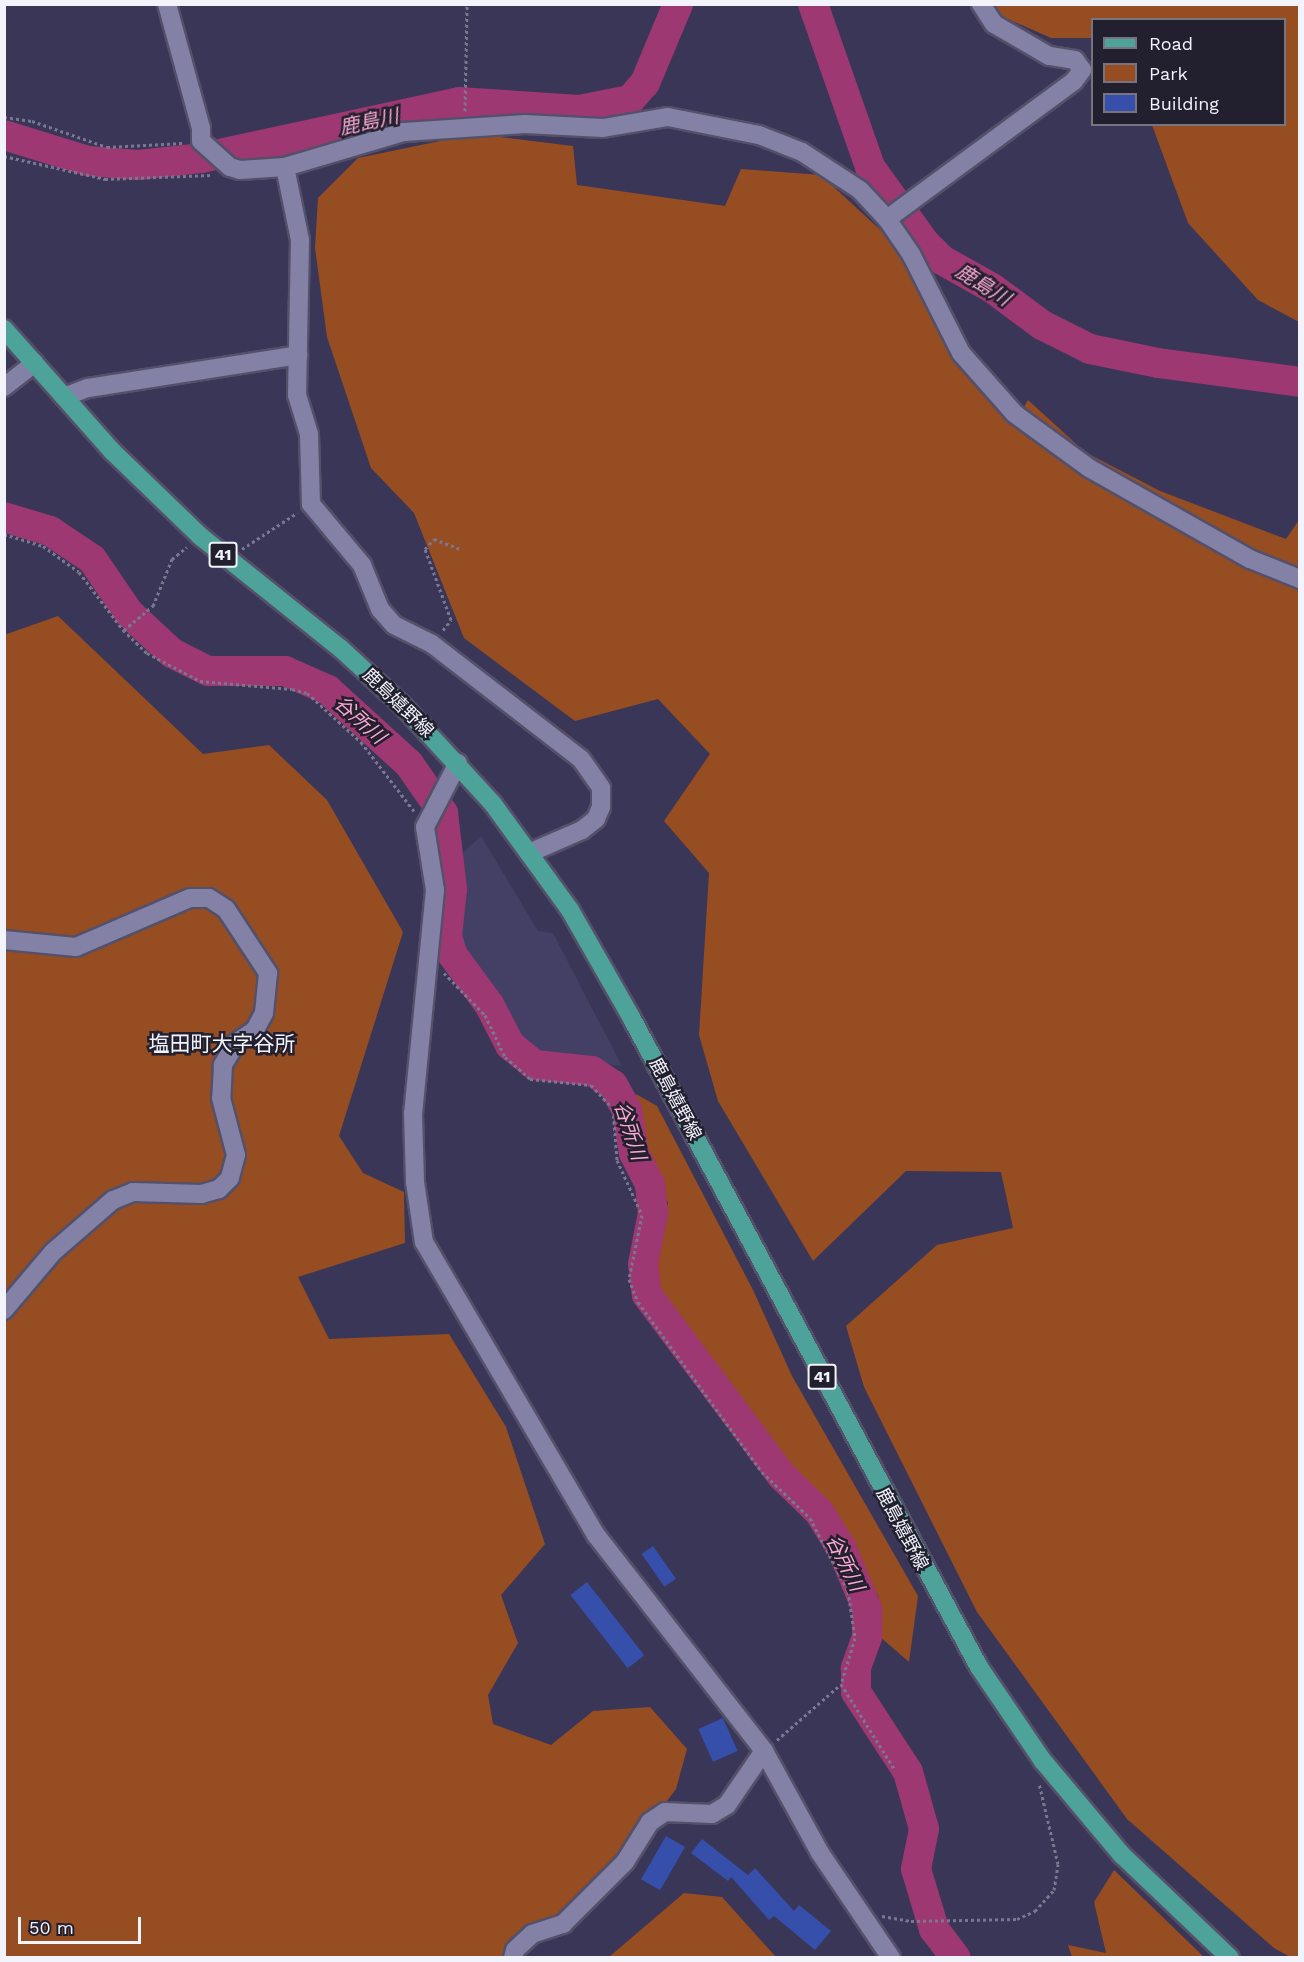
<!DOCTYPE html>
<meta charset="utf-8">
<style>
body{margin:0}
#map{position:relative;width:1304px;height:1962px;overflow:hidden;background:#3a3657;font-family:"Work Sans","Noto Sans JP",sans-serif}
div>[style]{position:absolute}
[style*='--x']{left:calc(var(--x)*1px);top:calc(var(--y)*1px);width:calc(var(--w)*1px);rotate:calc(var(--a)*1deg)}
.built>*{inset:0;background:#443f65}
.green>*{inset:0;background:#974d22}
.river>*{height:30px;margin:-15px;padding:0 15px;transform-origin:15px;border-radius:15px;background:#9d3872}
.building>*{inset:0;background:#354faa;transform-origin:0 0}
.path>*{height:3px;margin-top:-1.5px;transform-origin:0;background:repeating-linear-gradient(90deg,#7a7790 0 3px,transparent 0 6px)}
.roads{filter:drop-shadow(2px 0 #54506a) drop-shadow(-2px 0 #54506a) drop-shadow(0 2px #54506a) drop-shadow(0 -2px #54506a)}
.street>*{height:18px;margin:-9px;padding:0 9px;transform-origin:9px;border-radius:9px;background:#8481a6}
.secondary>*{height:18px;margin:-9px;padding:0 9px;transform-origin:9px;border-radius:9px;background:#8481a6}
.primary>*{height:18px;margin:-9px;padding:0 9px;transform-origin:9px;border-radius:9px;background:#4da399}
span{translate:-50% -50%;white-space:nowrap;text-align:center;line-height:1.15;-webkit-text-stroke:5px #22202f;paint-order:stroke}
.shield-label span{padding:2px 4px;background:#22202f;border:2px solid;border-radius:4px;-webkit-text-stroke-width:0}
.shield-label{font-size:16px;color:#f3f3fc;font-weight:700}
.street-label{font-size:18px;color:#f3f3fc}
.water-label{font-size:20px;color:#f9a8d0;font-style:italic}
.quarter-label{font-size:21px;color:#f3f3fc}
.frame{position:absolute;inset:0;border:6px solid #f3f3fc;pointer-events:none}
.legend{position:absolute;left:1091px;top:18px;width:195px;height:108px;box-sizing:border-box;background:#22202f;border:2px solid #767481;margin:0;padding:8px 10px;list-style:none;font-size:18px;color:#f3f3fc}
.legend li{display:flex;align-items:center;gap:12px;height:30px}
.legend b{width:30px;border:2px solid #767481}
.scale{position:absolute;left:18px;top:1917px;width:123px;height:27px;box-sizing:border-box;border:3px solid #f3f3fc;border-top:0;padding-left:8px;font-size:18px;line-height:21px;white-space:nowrap;color:#f3f3fc;-webkit-text-stroke:4px #22202f;paint-order:stroke}
</style>
<div id="map">
<div class="built">
<i style="clip-path:polygon(481px 836px,538px 931px,553px 933px,622px 1066px,542px 1055px,517px 1039px,497px 996px,454px 946px,459px 856px)"></i>
</div>
<div class="green">
<i style="clip-path:polygon(993px 5px,1299px 5px,1299px 322px,1258px 300px,1188px 223px,1152px 125px,1284px 124px,1284px 20px,1092px 20px,1092px 38px,1051px 38px,999px 15px)"></i>
<i style="clip-path:polygon(474px 134px,573px 146px,577px 185px,725px 206px,741px 169px,821px 175px,903px 251px,943px 340px,1015px 423px,1028px 400px,1085px 452px,1160px 491px,1286px 539px,1299px 520px,1299px 1957px,1290px 1957px,1274px 1948px,1127px 1819px,977px 1612px,864px 1387px,846px 1326px,937px 1245px,1013px 1228px,1001px 1172px,906px 1171px,813px 1261px,718px 1101px,699px 1035px,709px 873px,664px 821px,710px 754px,658px 699px,575px 721px,464px 638px,414px 513px,371px 468px,327px 337px,315px 248px,318px 198px,358px 158px)"></i>
<i style="clip-path:polygon(58px 616px,203px 754px,269px 745px,327px 800px,403px 932px,339px 1136px,363px 1173px,404px 1192px,405px 1243px,298px 1277px,329px 1339px,449px 1334px,506px 1427px,545px 1544px,501px 1595px,518px 1643px,488px 1695px,493px 1724px,551px 1745px,593px 1711px,650px 1707px,687px 1749px,676px 1789px,614px 1872px,561px 1915px,509px 1939px,505px 1957px,5px 1958px,4px 635px)"></i>
<i style="clip-path:polygon(636px 1094px,657px 1106px,753px 1290px,792px 1376px,918px 1596px,909px 1662px,879px 1636px,879px 1598px,827px 1500px,772px 1452px,660px 1295px,654px 1264px,668px 1203px,641px 1148px)"></i>
<i style="clip-path:polygon(1114px 1870px,1204px 1957px,1072px 1957px,1068px 1945px,1106px 1953px,1094px 1902px)"></i>
<i style="clip-path:polygon(684px 1893px,722px 1897px,776px 1957px,609px 1957px)"></i>
</div>
<div class="river">
<i style="--x:813;--y:4;--w:173;--a:70.7"></i>
<i style="--x:870;--y:167;--w:92;--a:54.2"></i>
<i style="--x:924;--y:242;--w:25;--a:45"></i>
<i style="--x:942;--y:260;--w:57;--a:29.2"></i>
<i style="--x:992;--y:288;--w:62;--a:36.5"></i>
<i style="--x:1042;--y:325;--w:54;--a:26.6"></i>
<i style="--x:1090;--y:349;--w:69;--a:11.6"></i>
<i style="--x:1158;--y:363;--w:143;--a:7.6"></i>
<i style="--x:4;--y:135;--w:88;--a:17.2"></i>
<i style="--x:88;--y:161;--w:50;--a:4.6"></i>
<i style="--x:138;--y:165;--w:63;--a:-6.3"></i>
<i style="--x:201;--y:158;--w:264;--a:-12.2"></i>
<i style="--x:459;--y:102;--w:120;--a:3.8"></i>
<i style="--x:579;--y:110;--w:52;--a:-11.1"></i>
<i style="--x:630;--y:100;--w:23;--a:-49"></i>
<i style="--x:645;--y:83;--w:86;--a:-67.3"></i>
<i style="--x:4;--y:517;--w:48;--a:16.9"></i>
<i style="--x:50;--y:531;--w:50;--a:33.7"></i>
<i style="--x:92;--y:559;--w:65;--a:55.6"></i>
<i style="--x:129;--y:613;--w:59;--a:42.9"></i>
<i style="--x:172;--y:653;--w:40;--a:26.6"></i>
<i style="--x:208;--y:671;--w:77;--a:0"></i>
<i style="--x:285;--y:671;--w:47;--a:23.8"></i>
<i style="--x:328;--y:690;--w:110;--a:42.4"></i>
<i style="--x:409;--y:764;--w:60;--a:55.2"></i>
<i style="--x:443;--y:813;--w:77;--a:83.2"></i>
<i style="--x:452;--y:889;--w:47;--a:96.1"></i>
<i style="--x:447;--y:936;--w:19;--a:74"></i>
<i style="--x:452;--y:954;--w:64;--a:53.8"></i>
<i style="--x:490;--y:1006;--w:44;--a:62.9"></i>
<i style="--x:510;--y:1045;--w:32;--a:39"></i>
<i style="--x:535;--y:1065;--w:57;--a:6"></i>
<i style="--x:592;--y:1071;--w:25;--a:34"></i>
<i style="--x:613;--y:1085;--w:29;--a:61"></i>
<i style="--x:627;--y:1110;--w:44;--a:80.8"></i>
<i style="--x:634;--y:1153;--w:36;--a:63"></i>
<i style="--x:650;--y:1185;--w:28;--a:84"></i>
<i style="--x:653;--y:1213;--w:52;--a:101.1"></i>
<i style="--x:643;--y:1264;--w:31;--a:83"></i>
<i style="--x:647;--y:1295;--w:226;--a:53.3"></i>
<i style="--x:782;--y:1476;--w:52;--a:44.2"></i>
<i style="--x:819;--y:1512;--w:44;--a:58.1"></i>
<i style="--x:842;--y:1549;--w:65;--a:67.4"></i>
<i style="--x:867;--y:1609;--w:28;--a:90"></i>
<i style="--x:867;--y:1637;--w:33;--a:110"></i>
<i style="--x:856;--y:1668;--w:24;--a:90"></i>
<i style="--x:856;--y:1692;--w:95;--a:57"></i>
<i style="--x:908;--y:1772;--w:59;--a:74.3"></i>
<i style="--x:924;--y:1829;--w:41;--a:101.3"></i>
<i style="--x:916;--y:1869;--w:63;--a:73.3"></i>
<i style="--x:934;--y:1929;--w:36;--a:53"></i>
</div>
<div class="building">
<i style="left:653px;top:1546px;width:40px;height:14px;rotate:55deg"></i>
<i style="left:587px;top:1582px;width:93px;height:21px;rotate:52deg"></i>
<i style="left:723px;top:1718px;width:36px;height:27px;rotate:66deg"></i>
<i style="left:666px;top:1836px;width:22px;height:50px;rotate:30deg"></i>
<i style="clip-path:polygon(702px 1839px,748px 1875px,755px 1868px,794px 1911px,799px 1905px,831px 1931px,815px 1950px,774px 1916px,769px 1920px,731px 1877px,728px 1881px,691px 1853px)"></i>
</div>
<div class="path">
<i style="--x:465;--y:111;--w:107;--a:-88.9"></i>
<i style="--x:4;--y:117;--w:28;--a:8"></i>
<i style="--x:32;--y:121;--w:79;--a:19.1"></i>
<i style="--x:107;--y:147;--w:76;--a:-3"></i>
<i style="--x:4;--y:156;--w:104;--a:12.8"></i>
<i style="--x:105;--y:179;--w:107;--a:-2.1"></i>
<i style="--x:4;--y:534;--w:41;--a:17.1"></i>
<i style="--x:43;--y:546;--w:44;--a:35.8"></i>
<i style="--x:79;--y:572;--w:73;--a:52.8"></i>
<i style="--x:123;--y:630;--w:33;--a:44"></i>
<i style="--x:147;--y:653;--w:60;--a:27.8"></i>
<i style="--x:200;--y:681;--w:92;--a:5"></i>
<i style="--x:292;--y:689;--w:16;--a:15"></i>
<i style="--x:307;--y:693;--w:73;--a:42.2"></i>
<i style="--x:361;--y:742;--w:87;--a:52.5"></i>
<i style="--x:242;--y:549;--w:66;--a:-33.2"></i>
<i style="--x:124;--y:630;--w:38;--a:-40"></i>
<i style="--x:153;--y:606;--w:51;--a:-68"></i>
<i style="--x:172;--y:559;--w:19;--a:-39"></i>
<i style="--x:443;--y:630;--w:13;--a:-51"></i>
<i style="--x:451;--y:620;--w:76;--a:-110.1"></i>
<i style="--x:425;--y:549;--w:13;--a:-48"></i>
<i style="--x:434;--y:539;--w:30;--a:21"></i>
<i style="--x:444;--y:973;--w:59;--a:45.7"></i>
<i style="--x:485;--y:1015;--w:47;--a:64.5"></i>
<i style="--x:505;--y:1057;--w:33;--a:41"></i>
<i style="--x:530;--y:1079;--w:61;--a:5.6"></i>
<i style="--x:591;--y:1085;--w:33;--a:47"></i>
<i style="--x:613;--y:1109;--w:51;--a:85.5"></i>
<i style="--x:617;--y:1160;--w:60;--a:65.6"></i>
<i style="--x:642;--y:1215;--w:65;--a:101.5"></i>
<i style="--x:629;--y:1279;--w:25;--a:69"></i>
<i style="--x:638;--y:1302;--w:210;--a:53.9"></i>
<i style="--x:762;--y:1472;--w:66;--a:43.8"></i>
<i style="--x:810;--y:1518;--w:82;--a:62.5"></i>
<i style="--x:848;--y:1591;--w:48;--a:81.5"></i>
<i style="--x:855;--y:1638;--w:48;--a:106.9"></i>
<i style="--x:841;--y:1684;--w:102;--a:57.9"></i>
<i style="--x:777;--y:1740;--w:85;--a:-41.2"></i>
<i style="--x:882;--y:1916;--w:29;--a:10"></i>
<i style="--x:911;--y:1921;--w:106;--a:-1.1"></i>
<i style="--x:1017;--y:1919;--w:20;--a:-24"></i>
<i style="--x:1035;--y:1911;--w:28;--a:-48"></i>
<i style="--x:1054;--y:1890;--w:26;--a:-81"></i>
<i style="--x:1058;--y:1864;--w:83;--a:-103.2"></i>
</div>
<div class="roads">
<div class="street">
<i style="--x:167;--y:4;--w:129;--a:74.7"></i>
<i style="--x:201;--y:128;--w:13;--a:90"></i>
<i style="--x:201;--y:141;--w:39;--a:42"></i>
<i style="--x:230;--y:167;--w:10;--a:17"></i>
<i style="--x:240;--y:170;--w:45;--a:-3.8"></i>
<i style="--x:285;--y:167;--w:124;--a:-16.4"></i>
<i style="--x:404;--y:132;--w:121;--a:-3.8"></i>
<i style="--x:525;--y:124;--w:78;--a:2.9"></i>
<i style="--x:603;--y:128;--w:66;--a:-9.6"></i>
<i style="--x:668;--y:117;--w:93;--a:11.2"></i>
<i style="--x:759;--y:135;--w:46;--a:21.6"></i>
<i style="--x:802;--y:152;--w:69;--a:33.2"></i>
<i style="--x:860;--y:190;--w:40;--a:47"></i>
<i style="--x:887;--y:219;--w:42;--a:55.6"></i>
<i style="--x:911;--y:254;--w:111;--a:63.2"></i>
<i style="--x:961;--y:353;--w:81;--a:48.5"></i>
<i style="--x:1015;--y:414;--w:92;--a:36.1"></i>
<i style="--x:1089;--y:468;--w:185;--a:29.5"></i>
<i style="--x:1250;--y:559;--w:54;--a:21.8"></i>
<i style="--x:285;--y:167;--w:75;--a:78.4"></i>
<i style="--x:300;--y:240;--w:155;--a:91.1"></i>
<i style="--x:297;--y:395;--w:41;--a:72.9"></i>
<i style="--x:309;--y:434;--w:70;--a:88.4"></i>
<i style="--x:311;--y:504;--w:80;--a:50.1"></i>
<i style="--x:362;--y:565;--w:48;--a:67.8"></i>
<i style="--x:380;--y:609;--w:21;--a:49"></i>
<i style="--x:394;--y:625;--w:42;--a:26.6"></i>
<i style="--x:432;--y:644;--w:188;--a:37.7"></i>
<i style="--x:581;--y:759;--w:35;--a:55"></i>
<i style="--x:601;--y:788;--w:19;--a:90"></i>
<i style="--x:601;--y:807;--w:13;--a:113"></i>
<i style="--x:596;--y:819;--w:18;--a:142"></i>
<i style="--x:582;--y:830;--w:58;--a:156.5"></i>
<i style="--x:887;--y:219;--w:232;--a:-36.4"></i>
<i style="--x:1074;--y:81;--w:14;--a:-54"></i>
<i style="--x:1082;--y:70;--w:12;--a:-125"></i>
<i style="--x:1075;--y:60;--w:26;--a:-171"></i>
<i style="--x:1049;--y:56;--w:64;--a:-149.8"></i>
<i style="--x:994;--y:24;--w:24;--a:-123"></i>
<i style="--x:4;--y:387;--w:39;--a:-38"></i>
<i style="--x:64;--y:397;--w:26;--a:-21"></i>
<i style="--x:88;--y:388;--w:213;--a:-8.9"></i>
<i style="--x:4;--y:940;--w:72;--a:5.6"></i>
<i style="--x:76;--y:947;--w:124;--a:-23.3"></i>
<i style="--x:190;--y:898;--w:19;--a:0"></i>
<i style="--x:209;--y:898;--w:20;--a:33"></i>
<i style="--x:226;--y:909;--w:77;--a:56.7"></i>
<i style="--x:268;--y:973;--w:40;--a:95.7"></i>
<i style="--x:264;--y:1013;--w:19;--a:118"></i>
<i style="--x:255;--y:1030;--w:23;--a:146"></i>
<i style="--x:236;--y:1043;--w:26;--a:121"></i>
<i style="--x:223;--y:1065;--w:33;--a:93"></i>
<i style="--x:221;--y:1098;--w:59;--a:75.3"></i>
<i style="--x:236;--y:1155;--w:24;--a:105"></i>
<i style="--x:230;--y:1178;--w:16;--a:135"></i>
<i style="--x:219;--y:1189;--w:18;--a:164"></i>
<i style="--x:202;--y:1194;--w:69;--a:-178.3"></i>
<i style="--x:133;--y:1192;--w:22;--a:158"></i>
<i style="--x:113;--y:1200;--w:79;--a:139.1"></i>
<i style="--x:53;--y:1252;--w:76;--a:130.2"></i>
<i style="--x:513;--y:1958;--w:8;--a:-76"></i>
<i style="--x:515;--y:1950;--w:23;--a:-43"></i>
<i style="--x:532;--y:1934;--w:33;--a:-18"></i>
<i style="--x:563;--y:1924;--w:88;--a:-45"></i>
<i style="--x:625;--y:1862;--w:47;--a:-58"></i>
<i style="--x:650;--y:1822;--w:18;--a:-34"></i>
<i style="--x:665;--y:1812;--w:47;--a:2.4"></i>
<i style="--x:712;--y:1814;--w:17;--a:-31"></i>
<i style="--x:727;--y:1805;--w:65;--a:-55.6"></i>
</div>
<div class="secondary">
<i style="--x:458;--y:763;--w:72;--a:117.3"></i>
<i style="--x:425;--y:827;--w:64;--a:81"></i>
<i style="--x:435;--y:890;--w:225;--a:95.6"></i>
<i style="--x:413;--y:1114;--w:68;--a:88.3"></i>
<i style="--x:415;--y:1182;--w:61;--a:81.5"></i>
<i style="--x:424;--y:1242;--w:340;--a:59.6"></i>
<i style="--x:596;--y:1535;--w:274;--a:52.1"></i>
<i style="--x:764;--y:1751;--w:116;--a:61.2"></i>
<i style="--x:820;--y:1853;--w:127;--a:55.9"></i>
</div>
<div class="primary">
<i style="--x:4;--y:329;--w:164;--a:48.5"></i>
<i style="--x:113;--y:452;--w:121;--a:44"></i>
<i style="--x:200;--y:536;--w:179;--a:38.7"></i>
<i style="--x:340;--y:648;--w:84;--a:42.6"></i>
<i style="--x:402;--y:705;--w:134;--a:47.4"></i>
<i style="--x:493;--y:804;--w:131;--a:54"></i>
<i style="--x:570;--y:910;--w:123;--a:60.3"></i>
<i style="--x:631;--y:1017;--w:737;--a:61.84"></i>
<i style="--x:979;--y:1667;--w:114;--a:55.8"></i>
<i style="--x:1043;--y:1761;--w:123;--a:50"></i>
<i style="--x:1122;--y:1855;--w:149;--a:43.6"></i>
</div>
</div>
<div class="shield-label">
<span style="left:223px;top:555px">41</span>
<span style="left:822px;top:1377px">41</span>
</div>
<div class="street-label">
<span style="left:398px;top:703px;rotate:44deg">鹿島嬉野線</span>
<span style="left:675px;top:1099px;rotate:62deg">鹿島嬉野線</span>
<span style="left:902px;top:1529px;rotate:62deg">鹿島嬉野線</span>
</div>
<div class="water-label">
<span style="left:369px;top:122px;rotate:-12deg">鹿島川</span>
<span style="left:983px;top:285px;rotate:32deg">鹿島川</span>
<span style="left:360px;top:720px;rotate:42deg">谷所川</span>
<span style="left:630px;top:1131px;rotate:72deg">谷所川</span>
<span style="left:845px;top:1563px;rotate:64deg">谷所川</span>
</div>
<div class="quarter-label">
<span style="left:222px;top:1044px">塩田町大字谷所</span>
</div>
<div class="frame"></div>
<ul class="legend">
<li><b style="height:8px;background:#4da399"></b>Road</li>
<li><b style="height:16px;background:#974d22"></b>Park</li>
<li><b style="height:16px;background:#354faa"></b>Building</li>
</ul>
<div class="scale">50 m</div>
</div>
